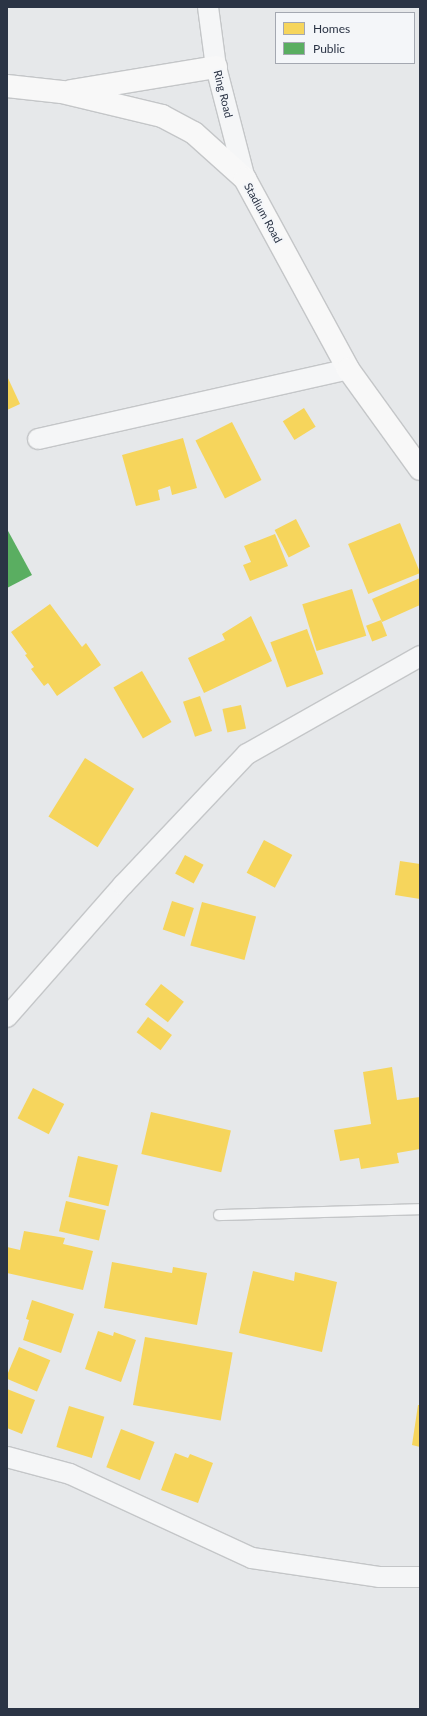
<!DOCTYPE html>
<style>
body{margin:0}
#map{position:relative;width:427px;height:1716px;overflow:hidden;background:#e6e8ea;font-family:Lato,sans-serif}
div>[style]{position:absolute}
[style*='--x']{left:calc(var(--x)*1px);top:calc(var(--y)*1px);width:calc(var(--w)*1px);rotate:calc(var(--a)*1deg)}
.homes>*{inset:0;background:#f6d55c;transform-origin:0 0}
.public>*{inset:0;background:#5aae61}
.roads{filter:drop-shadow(1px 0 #c4c6c8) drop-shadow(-1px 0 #c4c6c8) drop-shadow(0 1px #c4c6c8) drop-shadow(0 -1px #c4c6c8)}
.service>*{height:10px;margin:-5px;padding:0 5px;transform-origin:5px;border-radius:5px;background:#f5f6f7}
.minor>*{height:20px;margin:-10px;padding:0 10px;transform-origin:10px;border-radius:10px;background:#f5f6f7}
.secondary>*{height:22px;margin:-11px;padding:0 11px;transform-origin:11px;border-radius:11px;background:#f8f8f8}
span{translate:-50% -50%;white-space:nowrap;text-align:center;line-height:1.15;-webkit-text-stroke:4px #f4f6f9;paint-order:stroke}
.street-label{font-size:11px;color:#2b3445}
.frame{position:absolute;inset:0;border:8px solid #2b3445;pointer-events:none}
.legend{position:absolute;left:275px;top:12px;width:140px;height:52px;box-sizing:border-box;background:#f4f6f9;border:1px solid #a4a8b1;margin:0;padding:5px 7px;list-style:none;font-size:12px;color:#2b3445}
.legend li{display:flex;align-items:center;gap:8px;height:20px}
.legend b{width:20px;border:1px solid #a4a8b1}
</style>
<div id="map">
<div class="homes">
<i style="clip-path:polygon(7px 376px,20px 404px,7px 410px)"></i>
<i style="left:304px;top:408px;width:22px;height:25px;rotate:58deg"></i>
<i style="left:232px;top:422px;width:65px;height:41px;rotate:63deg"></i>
<i style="clip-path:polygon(183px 438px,197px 488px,172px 495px,170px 486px,158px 490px,160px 500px,136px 506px,122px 455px)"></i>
<i style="left:296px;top:519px;width:31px;height:24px;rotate:63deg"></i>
<i style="left:400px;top:523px;width:54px;height:56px;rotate:68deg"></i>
<i style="clip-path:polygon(275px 534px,288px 566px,250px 581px,243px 565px,251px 562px,244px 546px)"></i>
<i style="clip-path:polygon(420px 578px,420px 605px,382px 622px,372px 599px)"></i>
<i style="left:352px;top:589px;width:49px;height:52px;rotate:73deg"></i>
<i style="clip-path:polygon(50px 604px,82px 647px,86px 643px,101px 665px,57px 696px,48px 683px,44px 686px,31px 669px,34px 667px,25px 655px,27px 654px,11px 632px)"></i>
<i style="clip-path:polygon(251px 616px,272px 661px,204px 693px,188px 658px,225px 640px,222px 634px)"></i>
<i style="left:381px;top:620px;width:17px;height:16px;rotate:69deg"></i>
<i style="left:307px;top:629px;width:48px;height:39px;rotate:70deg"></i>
<i style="left:142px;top:671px;width:59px;height:33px;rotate:60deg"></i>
<i style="left:200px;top:696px;width:37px;height:18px;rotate:71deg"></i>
<i style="left:241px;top:705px;width:24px;height:19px;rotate:78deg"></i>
<i style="left:85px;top:758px;width:58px;height:69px;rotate:32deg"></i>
<i style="left:264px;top:840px;width:32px;height:37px;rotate:28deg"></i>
<i style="left:185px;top:855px;width:21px;height:21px;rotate:28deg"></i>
<i style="clip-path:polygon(400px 861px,420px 864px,420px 899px,395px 895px)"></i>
<i style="left:172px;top:901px;width:23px;height:30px;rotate:18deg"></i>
<i style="left:202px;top:902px;width:56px;height:45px;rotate:15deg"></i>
<i style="left:161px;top:984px;width:29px;height:26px;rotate:38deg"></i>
<i style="left:148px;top:1017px;width:30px;height:19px;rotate:37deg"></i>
<i style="clip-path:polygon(392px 1067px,397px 1100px,420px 1097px,420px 1149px,397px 1153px,399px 1163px,361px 1169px,359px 1158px,340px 1161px,334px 1130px,371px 1124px,363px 1072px)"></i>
<i style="left:33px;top:1088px;width:35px;height:34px;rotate:27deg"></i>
<i style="left:151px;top:1112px;width:82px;height:43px;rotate:13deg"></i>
<i style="left:78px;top:1156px;width:41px;height:42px;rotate:13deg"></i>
<i style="left:66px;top:1201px;width:41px;height:31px;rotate:13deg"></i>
<i style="clip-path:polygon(24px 1231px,65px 1238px,63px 1244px,93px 1251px,83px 1290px,7px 1273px,7px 1247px,20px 1250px)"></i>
<i style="clip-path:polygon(112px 1262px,172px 1273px,173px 1267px,207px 1273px,197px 1325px,104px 1308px)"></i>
<i style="clip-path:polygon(253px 1271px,294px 1281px,295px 1272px,337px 1282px,322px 1352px,239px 1333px)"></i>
<i style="clip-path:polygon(32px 1300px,74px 1314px,61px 1353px,23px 1340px,29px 1320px,26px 1319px)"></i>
<i style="clip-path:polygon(98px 1331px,113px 1336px,114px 1332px,136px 1340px,121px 1382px,85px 1369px)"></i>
<i style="left:145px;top:1337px;width:89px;height:69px;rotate:10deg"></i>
<i style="left:19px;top:1347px;width:34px;height:34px;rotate:23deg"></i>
<i style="clip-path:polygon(7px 1389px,35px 1400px,22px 1434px,7px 1428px)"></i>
<i style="clip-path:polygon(418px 1405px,420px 1405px,420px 1447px,412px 1445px)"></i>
<i style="left:69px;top:1406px;width:37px;height:43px;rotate:17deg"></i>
<i style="left:121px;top:1429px;width:36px;height:41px;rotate:21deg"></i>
<i style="clip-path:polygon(175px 1453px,188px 1458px,190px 1454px,213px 1463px,198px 1503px,161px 1490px)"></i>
</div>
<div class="public">
<i style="clip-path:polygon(7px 529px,32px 575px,7px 588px)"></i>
</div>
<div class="roads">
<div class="service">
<i style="--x:219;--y:1215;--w:201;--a:-1.7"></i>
</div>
<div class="minor">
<i style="--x:208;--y:7;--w:61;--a:82.4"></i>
<i style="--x:216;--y:67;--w:116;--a:75.5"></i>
<i style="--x:38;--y:439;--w:318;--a:-12.7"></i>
<i style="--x:7;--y:1017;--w:176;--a:-48.7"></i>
<i style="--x:123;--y:885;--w:180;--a:-46.6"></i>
<i style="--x:247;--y:754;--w:199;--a:-29.5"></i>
<i style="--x:7;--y:1457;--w:65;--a:15.1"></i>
<i style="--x:70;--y:1474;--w:200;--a:24.8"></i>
<i style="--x:252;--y:1558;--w:128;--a:8.5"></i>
<i style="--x:379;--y:1577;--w:41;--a:0"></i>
</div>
<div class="secondary">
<i style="--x:7;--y:86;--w:55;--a:6.2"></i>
<i style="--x:62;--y:92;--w:103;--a:13.5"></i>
<i style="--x:162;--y:116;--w:36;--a:28"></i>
<i style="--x:194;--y:133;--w:69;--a:42"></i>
<i style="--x:245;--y:179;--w:216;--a:61.5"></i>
<i style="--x:348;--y:369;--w:123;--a:54.2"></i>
<i style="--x:71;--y:91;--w:147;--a:-9.4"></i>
</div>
</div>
<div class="street-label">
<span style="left:223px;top:94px;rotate:76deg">Ring Road</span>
<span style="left:263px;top:213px;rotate:61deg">Stadium Road</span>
</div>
<div class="frame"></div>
<ul class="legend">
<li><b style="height:11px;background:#f6d55c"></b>Homes</li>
<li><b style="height:11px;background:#5aae61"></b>Public</li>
</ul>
</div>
